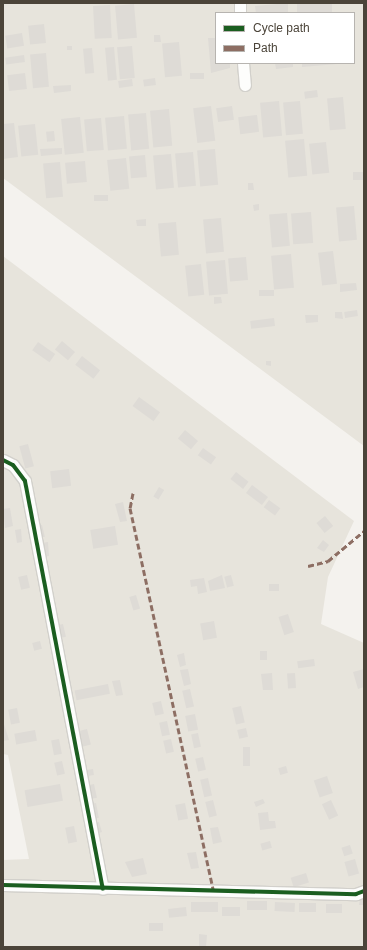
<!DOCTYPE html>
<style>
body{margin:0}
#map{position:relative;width:367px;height:950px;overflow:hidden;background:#f4f2ee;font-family:Arial,sans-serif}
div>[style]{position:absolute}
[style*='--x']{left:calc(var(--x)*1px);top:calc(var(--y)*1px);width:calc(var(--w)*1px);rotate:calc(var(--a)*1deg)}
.residential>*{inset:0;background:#e7e4dc}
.building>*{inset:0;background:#dedbd6;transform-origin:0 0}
.roads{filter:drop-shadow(1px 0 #d2d0cb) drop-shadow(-1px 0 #d2d0cb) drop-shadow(0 1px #d2d0cb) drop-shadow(0 -1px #d2d0cb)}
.minor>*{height:11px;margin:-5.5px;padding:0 5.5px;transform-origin:5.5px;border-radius:5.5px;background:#fdfdfc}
.quiet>*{height:3px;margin-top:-1.5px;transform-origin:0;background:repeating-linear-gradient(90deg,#8d6e63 0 6px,transparent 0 9px)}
.cycleway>*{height:4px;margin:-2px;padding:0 2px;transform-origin:2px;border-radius:2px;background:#1b5e20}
span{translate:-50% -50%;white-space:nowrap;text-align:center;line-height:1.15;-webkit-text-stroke:4px #fff;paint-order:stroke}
.frame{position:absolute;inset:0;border:4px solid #4b4439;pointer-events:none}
.legend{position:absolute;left:215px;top:12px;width:140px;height:52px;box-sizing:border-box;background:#fff;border:1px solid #b7b4b0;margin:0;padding:5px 7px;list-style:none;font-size:12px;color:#4b4439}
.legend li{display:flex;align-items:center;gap:8px;height:20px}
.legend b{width:20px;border:1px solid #b7b4b0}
</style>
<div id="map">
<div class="residential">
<i style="clip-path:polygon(evenodd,3px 3px,364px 3px,364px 446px,3px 178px,3px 3px,216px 13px,354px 13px,354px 63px,216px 63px,216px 13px)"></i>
<i style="clip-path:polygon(3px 256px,354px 521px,328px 577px,321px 624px,364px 643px,364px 947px,3px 947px,3px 860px,29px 859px,8px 755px,3px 754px)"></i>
</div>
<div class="building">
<i style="clip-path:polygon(288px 3px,288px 13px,256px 13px,255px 6px)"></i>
<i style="left:297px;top:3px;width:35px;height:10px"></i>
<i style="left:134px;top:4px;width:34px;height:19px;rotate:85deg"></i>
<i style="left:110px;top:5px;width:33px;height:17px;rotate:87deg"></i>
<i style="left:44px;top:24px;width:19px;height:16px;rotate:84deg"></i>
<i style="left:22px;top:33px;width:13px;height:17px;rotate:81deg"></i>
<i style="clip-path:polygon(154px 35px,160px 35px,161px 42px,154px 42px)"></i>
<i style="clip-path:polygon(208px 38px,216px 38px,216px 63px,230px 63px,230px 68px,211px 73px)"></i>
<i style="left:179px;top:42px;width:34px;height:17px;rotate:85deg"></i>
<i style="left:67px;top:46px;width:5px;height:4px"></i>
<i style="left:132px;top:46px;width:32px;height:15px;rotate:85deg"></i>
<i style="left:114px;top:47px;width:33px;height:9px;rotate:85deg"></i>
<i style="left:92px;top:48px;width:25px;height:9px;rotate:85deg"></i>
<i style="left:46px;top:53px;width:34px;height:16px;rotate:85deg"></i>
<i style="left:24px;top:55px;width:7px;height:19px;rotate:82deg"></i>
<i style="clip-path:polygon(275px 63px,293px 63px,293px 67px,276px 69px)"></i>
<i style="clip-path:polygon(302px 63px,337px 63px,337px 64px,302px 67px)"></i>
<i style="left:25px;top:73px;width:16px;height:18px;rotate:83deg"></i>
<i style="left:204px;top:73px;width:6px;height:14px;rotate:90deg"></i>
<i style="left:155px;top:78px;width:7px;height:12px;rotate:82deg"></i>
<i style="left:132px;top:79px;width:7px;height:14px;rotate:82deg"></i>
<i style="clip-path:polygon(71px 85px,71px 91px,54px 93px,53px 86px)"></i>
<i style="left:317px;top:90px;width:7px;height:13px;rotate:82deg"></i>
<i style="left:343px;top:97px;width:32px;height:16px;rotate:85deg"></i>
<i style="left:279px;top:101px;width:35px;height:19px;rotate:85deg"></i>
<i style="left:300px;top:101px;width:33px;height:17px;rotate:85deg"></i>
<i style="left:211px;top:106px;width:35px;height:18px;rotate:83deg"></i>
<i style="left:232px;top:106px;width:14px;height:16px;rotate:82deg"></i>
<i style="left:169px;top:109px;width:37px;height:19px;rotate:85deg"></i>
<i style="left:146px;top:113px;width:36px;height:18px;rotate:85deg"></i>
<i style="left:257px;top:115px;width:17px;height:19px;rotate:83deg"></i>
<i style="left:124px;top:116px;width:33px;height:19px;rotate:85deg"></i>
<i style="left:80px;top:117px;width:36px;height:19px;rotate:84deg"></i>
<i style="left:101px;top:118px;width:32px;height:17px;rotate:85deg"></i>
<i style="clip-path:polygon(14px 123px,18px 157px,3px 159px,3px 124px)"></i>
<i style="left:35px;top:124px;width:31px;height:17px;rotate:84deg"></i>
<i style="left:54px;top:131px;width:10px;height:8px;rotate:84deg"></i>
<i style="left:304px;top:139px;width:37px;height:19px;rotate:85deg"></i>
<i style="left:326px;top:142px;width:31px;height:17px;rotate:84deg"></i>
<i style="clip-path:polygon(62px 148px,62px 154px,41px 156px,40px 149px)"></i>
<i style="left:215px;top:149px;width:36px;height:18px;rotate:85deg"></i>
<i style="left:193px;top:152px;width:34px;height:18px;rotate:85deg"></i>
<i style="left:171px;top:154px;width:34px;height:18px;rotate:85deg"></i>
<i style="left:145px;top:155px;width:22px;height:16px;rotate:85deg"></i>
<i style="left:126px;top:158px;width:31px;height:19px;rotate:84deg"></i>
<i style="left:85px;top:161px;width:21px;height:20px;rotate:85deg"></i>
<i style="left:60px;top:162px;width:35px;height:17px;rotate:85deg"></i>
<i style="left:364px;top:172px;width:8px;height:11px;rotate:90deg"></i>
<i style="clip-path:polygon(248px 183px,253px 183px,254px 190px,248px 190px)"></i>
<i style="left:108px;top:195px;width:6px;height:14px;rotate:90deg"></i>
<i style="clip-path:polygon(259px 204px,259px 210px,254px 211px,253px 205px)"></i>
<i style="left:354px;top:206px;width:34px;height:18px;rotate:85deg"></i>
<i style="left:311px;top:212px;width:31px;height:20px;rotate:86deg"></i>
<i style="left:287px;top:213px;width:33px;height:18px;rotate:85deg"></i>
<i style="left:221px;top:218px;width:34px;height:18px;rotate:85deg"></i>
<i style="clip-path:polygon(146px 219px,146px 226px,137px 226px,136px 220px)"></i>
<i style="left:176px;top:222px;width:33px;height:18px;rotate:85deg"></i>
<i style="left:333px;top:251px;width:33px;height:15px;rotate:83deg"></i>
<i style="left:291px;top:254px;width:34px;height:20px;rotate:85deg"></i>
<i style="left:246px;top:257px;width:23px;height:18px;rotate:85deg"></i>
<i style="left:225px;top:260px;width:34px;height:19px;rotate:85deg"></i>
<i style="left:201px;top:264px;width:31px;height:16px;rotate:84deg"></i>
<i style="clip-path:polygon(356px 283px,357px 290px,340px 292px,340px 284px)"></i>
<i style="left:274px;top:290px;width:6px;height:15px;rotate:90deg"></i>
<i style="clip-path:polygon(214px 297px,221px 297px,222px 303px,214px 304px)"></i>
<i style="left:357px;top:310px;width:6px;height:13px;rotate:81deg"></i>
<i style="clip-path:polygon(335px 312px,342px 312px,343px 319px,335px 318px)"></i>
<i style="clip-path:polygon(305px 315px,318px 315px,318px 322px,306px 323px)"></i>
<i style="left:274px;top:318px;width:8px;height:24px;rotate:83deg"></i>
<i style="left:62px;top:341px;width:17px;height:11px;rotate:40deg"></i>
<i style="left:38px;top:342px;width:21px;height:10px;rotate:35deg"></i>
<i style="left:82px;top:356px;width:23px;height:11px;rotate:38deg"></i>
<i style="clip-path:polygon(266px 361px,271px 361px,271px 366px,266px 365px)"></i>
<i style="left:139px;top:397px;width:26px;height:11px;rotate:36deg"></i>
<i style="left:185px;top:430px;width:17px;height:11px;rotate:40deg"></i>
<i style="left:28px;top:444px;width:23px;height:9px;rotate:75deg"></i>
<i style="left:203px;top:448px;width:16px;height:9px;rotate:35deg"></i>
<i style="left:69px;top:469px;width:17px;height:19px;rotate:83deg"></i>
<i style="left:236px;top:472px;width:16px;height:9px;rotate:38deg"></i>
<i style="left:252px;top:485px;width:20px;height:10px;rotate:37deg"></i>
<i style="left:159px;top:487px;width:6px;height:11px;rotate:31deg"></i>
<i style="left:269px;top:500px;width:14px;height:9px;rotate:36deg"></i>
<i style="clip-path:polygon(123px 502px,127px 521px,120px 522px,115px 504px)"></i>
<i style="clip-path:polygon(10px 508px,13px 526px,5px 528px,3px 509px)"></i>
<i style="left:325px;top:516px;width:13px;height:11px;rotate:51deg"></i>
<i style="left:42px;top:525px;width:12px;height:6px;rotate:76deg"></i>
<i style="left:115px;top:526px;width:19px;height:25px;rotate:81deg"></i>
<i style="clip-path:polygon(21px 529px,22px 542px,17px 543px,15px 530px)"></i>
<i style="clip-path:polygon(323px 540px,329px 545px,324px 552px,317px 548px)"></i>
<i style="clip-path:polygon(48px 542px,49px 556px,43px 557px,41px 543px)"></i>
<i style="left:27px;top:575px;width:13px;height:9px;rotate:77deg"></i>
<i style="clip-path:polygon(222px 575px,225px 588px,210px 591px,208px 581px)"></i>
<i style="left:231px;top:575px;width:11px;height:7px;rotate:75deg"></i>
<i style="clip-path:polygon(204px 578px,207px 592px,198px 594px,197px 586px,191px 587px,190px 580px)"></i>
<i style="left:269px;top:584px;width:10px;height:7px"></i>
<i style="left:136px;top:595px;width:14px;height:7px;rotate:73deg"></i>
<i style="left:288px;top:614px;width:19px;height:10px;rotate:72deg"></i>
<i style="left:214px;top:621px;width:17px;height:14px;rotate:80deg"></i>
<i style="left:63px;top:624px;width:13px;height:7px;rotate:77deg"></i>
<i style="left:40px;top:641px;width:8px;height:8px;rotate:76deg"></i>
<i style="left:260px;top:651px;width:7px;height:9px"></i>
<i style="clip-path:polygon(184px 653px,186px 665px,180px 667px,177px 655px)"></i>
<i style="left:314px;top:659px;width:7px;height:17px;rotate:82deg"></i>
<i style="clip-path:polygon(188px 669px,191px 684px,184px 686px,180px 670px)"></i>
<i style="clip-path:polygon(364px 669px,364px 687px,358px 689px,353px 672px)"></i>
<i style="clip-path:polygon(272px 673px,273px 690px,263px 690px,261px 674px)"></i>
<i style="left:295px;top:673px;width:15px;height:8px;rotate:86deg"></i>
<i style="clip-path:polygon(120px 680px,123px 695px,116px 696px,112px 681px)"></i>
<i style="left:108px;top:684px;width:10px;height:34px;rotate:79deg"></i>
<i style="left:190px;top:689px;width:18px;height:8px;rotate:77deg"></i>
<i style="left:161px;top:701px;width:13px;height:9px;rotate:77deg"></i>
<i style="left:241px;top:706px;width:17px;height:9px;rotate:77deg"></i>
<i style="left:17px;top:708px;width:15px;height:9px;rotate:79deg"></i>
<i style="left:195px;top:714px;width:16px;height:10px;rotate:79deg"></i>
<i style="clip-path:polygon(3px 721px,9px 740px,3px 741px)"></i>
<i style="left:167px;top:721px;width:14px;height:8px;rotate:78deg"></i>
<i style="left:246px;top:728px;width:9px;height:9px;rotate:77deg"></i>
<i style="left:87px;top:729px;width:16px;height:11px;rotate:76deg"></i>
<i style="left:35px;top:730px;width:11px;height:21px;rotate:80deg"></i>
<i style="left:198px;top:733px;width:14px;height:7px;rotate:78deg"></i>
<i style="left:59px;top:739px;width:15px;height:8px;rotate:79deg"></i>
<i style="left:171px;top:739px;width:13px;height:8px;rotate:77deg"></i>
<i style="left:243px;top:747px;width:7px;height:19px"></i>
<i style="left:203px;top:757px;width:13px;height:8px;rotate:77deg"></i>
<i style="left:62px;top:761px;width:13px;height:8px;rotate:77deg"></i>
<i style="left:286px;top:766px;width:7px;height:8px;rotate:74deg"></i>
<i style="left:93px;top:769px;width:6px;height:10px;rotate:81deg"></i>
<i style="left:327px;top:776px;width:18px;height:14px;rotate:71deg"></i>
<i style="left:208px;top:778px;width:18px;height:8px;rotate:77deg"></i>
<i style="left:60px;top:784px;width:17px;height:36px;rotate:80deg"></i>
<i style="left:94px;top:784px;width:14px;height:8px;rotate:78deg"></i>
<i style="clip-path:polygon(263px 799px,265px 803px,256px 807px,254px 802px)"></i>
<i style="left:213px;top:800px;width:16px;height:8px;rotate:76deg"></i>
<i style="left:331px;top:800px;width:17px;height:10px;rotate:65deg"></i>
<i style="left:96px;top:803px;width:15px;height:7px;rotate:79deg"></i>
<i style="left:185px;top:803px;width:16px;height:10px;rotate:79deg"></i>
<i style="clip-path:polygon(268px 812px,269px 821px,275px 821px,276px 828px,260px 830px,258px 813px)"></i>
<i style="clip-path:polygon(99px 822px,102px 832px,95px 834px,93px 823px)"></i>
<i style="left:74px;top:826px;width:16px;height:9px;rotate:79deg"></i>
<i style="clip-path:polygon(218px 827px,222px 842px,213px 844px,210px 828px)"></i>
<i style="left:270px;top:841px;width:7px;height:10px;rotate:74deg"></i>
<i style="left:350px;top:845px;width:9px;height:9px;rotate:72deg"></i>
<i style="clip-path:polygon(196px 852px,199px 868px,191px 869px,187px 853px)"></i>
<i style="clip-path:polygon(143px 858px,147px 874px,132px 877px,125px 862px)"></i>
<i style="left:355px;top:859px;width:15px;height:11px;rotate:74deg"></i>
<i style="left:306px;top:873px;width:10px;height:16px;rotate:73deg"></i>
<i style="clip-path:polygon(360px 898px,364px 898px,364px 905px,359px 905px)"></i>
<i style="left:247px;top:901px;width:20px;height:9px"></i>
<i style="left:218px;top:902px;width:10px;height:27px;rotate:90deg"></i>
<i style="left:275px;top:902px;width:20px;height:9px;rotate:3deg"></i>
<i style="left:316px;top:903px;width:9px;height:17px;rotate:90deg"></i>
<i style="left:326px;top:904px;width:16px;height:9px"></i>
<i style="left:186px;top:907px;width:9px;height:18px;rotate:84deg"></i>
<i style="left:240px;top:907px;width:9px;height:18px;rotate:90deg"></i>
<i style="left:149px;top:923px;width:14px;height:8px"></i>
<i style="clip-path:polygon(199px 934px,207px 935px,206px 947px,199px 947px)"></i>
</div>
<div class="roads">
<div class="minor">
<i style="--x:240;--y:3;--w:10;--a:90"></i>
<i style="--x:243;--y:63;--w:22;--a:85"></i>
<i style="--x:3;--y:460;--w:11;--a:27"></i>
<i style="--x:13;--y:465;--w:20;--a:53"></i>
<i style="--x:25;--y:481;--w:415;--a:79.2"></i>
<i style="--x:3;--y:885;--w:353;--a:1.5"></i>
<i style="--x:356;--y:894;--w:9;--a:-21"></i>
</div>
</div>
<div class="quiet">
<i style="--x:133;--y:493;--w:15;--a:101"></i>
<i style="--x:130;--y:508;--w:391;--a:77.7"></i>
<i style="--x:308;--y:566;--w:21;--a:-14"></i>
<i style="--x:328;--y:561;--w:47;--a:-39.8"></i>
</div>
<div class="cycleway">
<i style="--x:3;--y:460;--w:11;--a:27"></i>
<i style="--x:13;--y:465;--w:20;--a:53"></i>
<i style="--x:25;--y:481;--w:415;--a:79.2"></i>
<i style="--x:3;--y:885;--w:353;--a:1.5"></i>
<i style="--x:356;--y:894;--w:9;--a:-21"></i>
</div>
<div class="frame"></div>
<ul class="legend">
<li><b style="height:5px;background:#1b5e20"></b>Cycle path</li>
<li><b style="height:5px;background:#8d6e63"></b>Path</li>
</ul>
</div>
